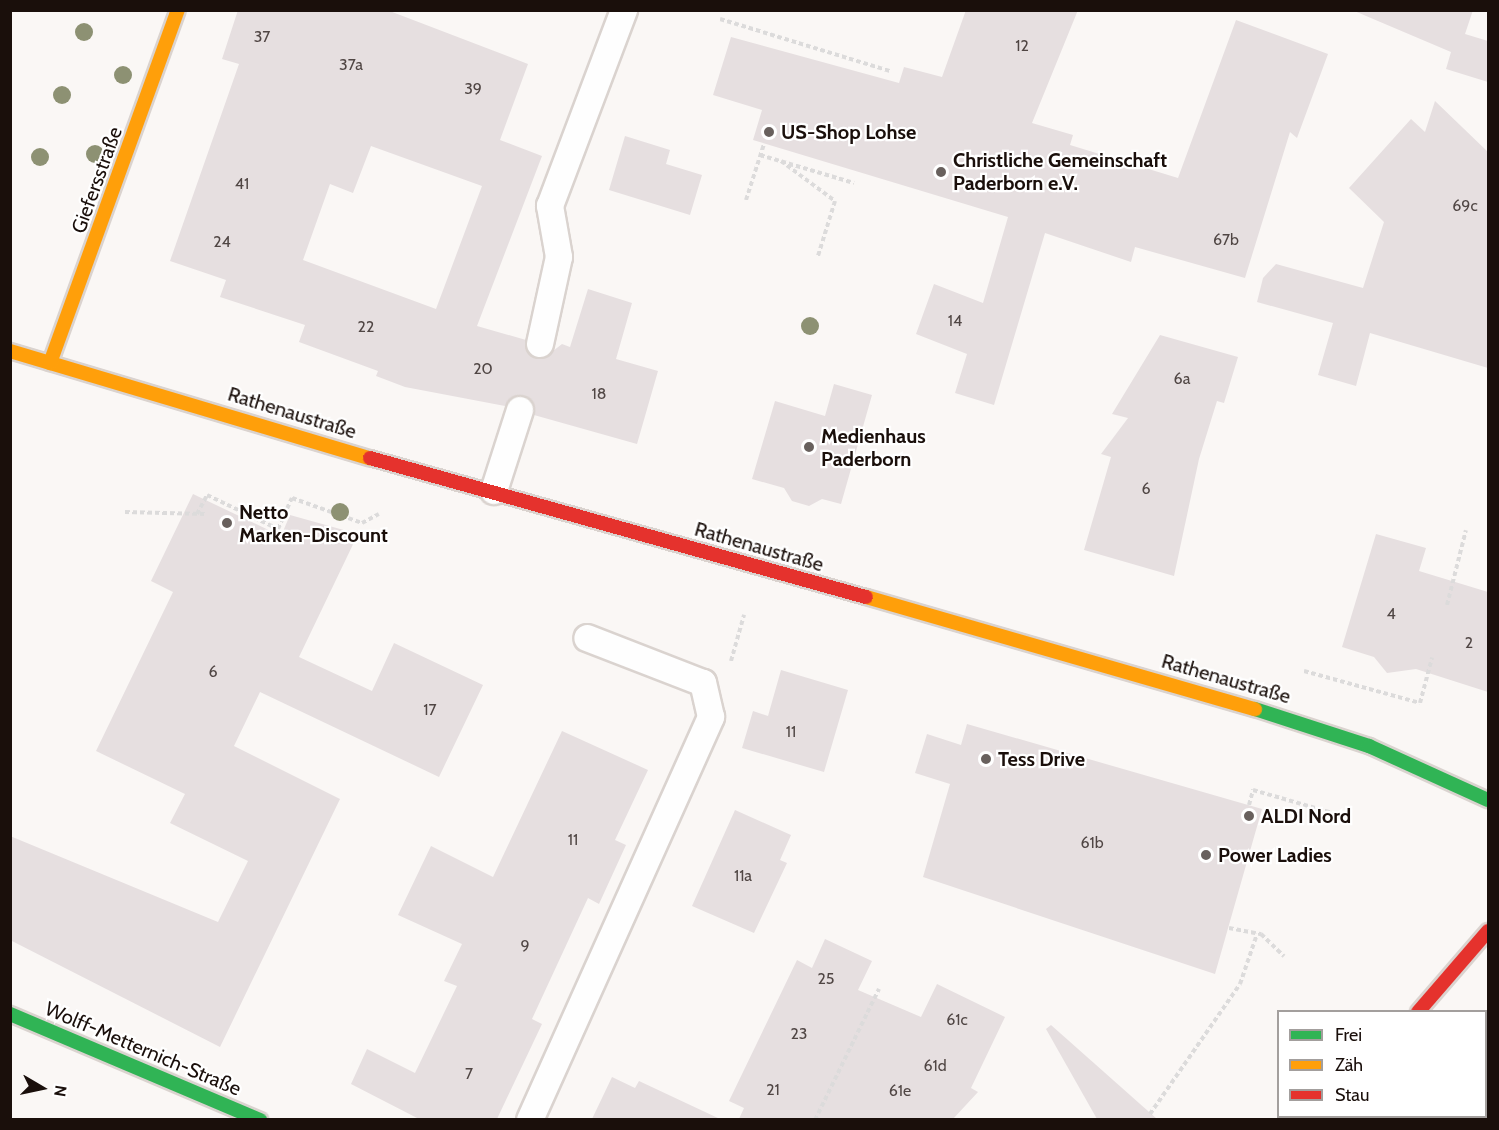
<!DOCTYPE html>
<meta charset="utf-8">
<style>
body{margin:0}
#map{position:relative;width:1499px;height:1130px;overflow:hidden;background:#faf7f5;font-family:Cabin,sans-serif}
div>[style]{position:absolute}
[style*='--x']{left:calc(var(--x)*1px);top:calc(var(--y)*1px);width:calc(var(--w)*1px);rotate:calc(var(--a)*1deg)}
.building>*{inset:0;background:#e6dfe0}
.path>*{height:4px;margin-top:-2px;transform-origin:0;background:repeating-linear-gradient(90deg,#dcdbdb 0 4.5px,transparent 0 7.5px)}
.roads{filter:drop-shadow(2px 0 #dad3cf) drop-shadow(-2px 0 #dad3cf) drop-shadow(0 2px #dad3cf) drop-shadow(0 -2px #dad3cf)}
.lane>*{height:26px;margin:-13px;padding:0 13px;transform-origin:13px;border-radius:13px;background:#fefefe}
.fast>*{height:14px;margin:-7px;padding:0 7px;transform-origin:7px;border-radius:7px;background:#30b455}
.slow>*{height:14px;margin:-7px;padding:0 7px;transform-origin:7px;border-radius:7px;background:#ff9f0a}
.jam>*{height:14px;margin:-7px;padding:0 7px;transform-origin:7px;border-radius:7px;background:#e5322d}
.trees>*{width:18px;height:18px;margin:-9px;border-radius:50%;background:#8d9173}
.dots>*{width:16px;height:16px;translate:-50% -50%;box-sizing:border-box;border:3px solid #fff;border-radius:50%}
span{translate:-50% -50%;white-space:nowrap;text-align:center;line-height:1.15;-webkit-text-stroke:4.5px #fff;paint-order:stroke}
.number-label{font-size:16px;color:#504644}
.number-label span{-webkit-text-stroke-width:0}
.poi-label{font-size:20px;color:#1a0f0b;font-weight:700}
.left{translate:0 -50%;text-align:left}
.street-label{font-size:20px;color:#1a0f0b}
.frame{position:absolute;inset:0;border:12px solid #1a0f0b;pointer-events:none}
.legend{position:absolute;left:1277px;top:1010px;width:210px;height:108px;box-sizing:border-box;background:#fff;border:2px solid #a39f9d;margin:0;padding:8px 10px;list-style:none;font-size:18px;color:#1a0f0b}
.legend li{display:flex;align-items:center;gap:12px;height:30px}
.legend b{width:30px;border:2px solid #a39f9d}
.north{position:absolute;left:12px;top:1058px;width:60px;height:60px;-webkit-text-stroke:4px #fff;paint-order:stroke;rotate:99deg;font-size:16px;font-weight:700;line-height:24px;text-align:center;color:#1a0f0b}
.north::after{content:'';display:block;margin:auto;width:21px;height:27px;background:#1a0f0b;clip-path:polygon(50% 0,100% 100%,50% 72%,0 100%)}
</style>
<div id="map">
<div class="building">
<i style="clip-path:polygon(evenodd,238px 10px,387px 10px,528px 64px,500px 140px,542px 156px,477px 326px,526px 340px,530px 355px,544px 358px,562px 344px,570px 347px,588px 289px,632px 303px,616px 359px,658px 371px,637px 444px,534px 415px,531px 400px,524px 396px,505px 406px,405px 387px,376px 376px,378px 371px,299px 342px,305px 325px,220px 297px,226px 280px,170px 261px,239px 64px,222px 59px,238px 10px,371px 146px,482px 186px,436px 309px,303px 260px,330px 184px,353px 193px,371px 146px)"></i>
<i style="clip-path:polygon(966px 10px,1078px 10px,1032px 123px,1073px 135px,1070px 145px,1178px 178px,1236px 20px,1328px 54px,1297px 138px,1290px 132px,1245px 278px,1135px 247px,1131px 262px,1045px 233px,994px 405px,955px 393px,967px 354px,916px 334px,934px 284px,983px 303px,1008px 217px,753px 140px,762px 110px,713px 95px,731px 37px,899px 83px,904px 67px,942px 77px)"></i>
<i style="clip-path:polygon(1352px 10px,1473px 10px,1465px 34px,1488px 41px,1488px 82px,1446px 69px,1451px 52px)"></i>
<i style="clip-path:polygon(1435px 101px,1488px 152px,1488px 368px,1370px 333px,1356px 386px,1318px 375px,1333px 323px,1257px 302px,1263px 278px,1276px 264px,1363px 288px,1384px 222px,1349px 188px,1411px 119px,1425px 132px)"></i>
<i style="clip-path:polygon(625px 136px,670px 150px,666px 164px,702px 175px,690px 215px,609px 190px)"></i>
<i style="clip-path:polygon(1160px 335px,1238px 357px,1224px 403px,1217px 401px,1199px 459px,1174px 576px,1084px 550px,1111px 457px,1101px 454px,1128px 418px,1112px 414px)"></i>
<i style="clip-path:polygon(834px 384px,872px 395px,841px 504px,822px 499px,809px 506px,792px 501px,784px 488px,752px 479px,775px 401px,825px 416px)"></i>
<i style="clip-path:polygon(193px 494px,281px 536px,290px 515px,358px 534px,299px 657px,372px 691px,394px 643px,483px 685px,439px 777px,260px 692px,234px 746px,340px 799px,220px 1047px,10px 940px,10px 836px,218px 922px,248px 861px,170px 823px,185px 794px,96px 751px,173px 592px,151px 581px)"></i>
<i style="clip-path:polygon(1376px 534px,1426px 548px,1419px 571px,1488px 592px,1488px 692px,1416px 669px,1387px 673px,1374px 657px,1342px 647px)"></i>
<i style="clip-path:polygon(781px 670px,848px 690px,824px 772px,742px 748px,753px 711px,768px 716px)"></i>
<i style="clip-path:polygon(967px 724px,1262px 809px,1215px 974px,923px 877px,950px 784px,915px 773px,927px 734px,961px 745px)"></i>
<i style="clip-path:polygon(562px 731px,648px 770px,615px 840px,626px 845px,599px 904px,588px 898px,532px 1019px,542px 1024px,497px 1119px,419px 1119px,351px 1084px,367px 1049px,415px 1073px,457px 986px,444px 981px,462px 944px,398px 915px,431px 846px,493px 877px)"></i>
<i style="clip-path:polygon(735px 810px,791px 835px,780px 860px,787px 863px,754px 933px,692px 906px)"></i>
<i style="clip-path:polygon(825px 939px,872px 961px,858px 990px,921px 1017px,937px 984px,1005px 1017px,971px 1088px,978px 1092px,953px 1119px,739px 1119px,744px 1108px,729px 1101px,797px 960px,812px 968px)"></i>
<i style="clip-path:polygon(1051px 1025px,1157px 1119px,1097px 1119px,1046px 1029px)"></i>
<i style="clip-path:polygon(612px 1077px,635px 1088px,639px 1081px,720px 1119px,592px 1119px)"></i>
</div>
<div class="path">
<i style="--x:720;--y:19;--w:178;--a:17"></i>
<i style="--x:760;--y:155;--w:98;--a:16.6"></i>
<i style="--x:781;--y:161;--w:67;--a:36.5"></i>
<i style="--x:835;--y:201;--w:58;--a:107.2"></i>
<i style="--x:746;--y:200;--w:59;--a:-72.2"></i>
<i style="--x:125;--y:512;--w:80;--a:1.4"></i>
<i style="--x:197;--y:514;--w:21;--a:-62"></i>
<i style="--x:207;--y:495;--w:79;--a:25.6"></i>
<i style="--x:278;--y:529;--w:34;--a:-66"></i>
<i style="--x:292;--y:498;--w:74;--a:19.7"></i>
<i style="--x:362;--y:523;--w:19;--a:-28"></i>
<i style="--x:1447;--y:605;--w:77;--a:-75.8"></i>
<i style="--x:731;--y:661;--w:48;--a:-74.2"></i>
<i style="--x:1304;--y:671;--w:120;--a:15.4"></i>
<i style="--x:1420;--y:703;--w:47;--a:-75.1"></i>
<i style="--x:1249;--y:805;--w:16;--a:-75"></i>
<i style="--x:1253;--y:790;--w:86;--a:16.1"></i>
<i style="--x:1229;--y:928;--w:33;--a:11"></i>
<i style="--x:1261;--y:934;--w:32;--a:44"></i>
<i style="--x:1150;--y:1114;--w:158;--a:-55.3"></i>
<i style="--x:1240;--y:984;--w:53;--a:-71.2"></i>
<i style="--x:815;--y:1120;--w:146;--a:-64"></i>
</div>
<div class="roads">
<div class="lane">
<i style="--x:540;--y:344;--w:89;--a:-77.7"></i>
<i style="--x:559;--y:257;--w:52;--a:-100"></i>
<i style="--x:550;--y:206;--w:210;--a:-69.3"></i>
<i style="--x:494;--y:491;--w:85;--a:-72.2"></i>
<i style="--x:530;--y:1120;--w:442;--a:-65.8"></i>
<i style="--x:711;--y:717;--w:35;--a:-103"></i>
<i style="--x:703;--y:683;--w:124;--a:-158.8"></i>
</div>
<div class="fast">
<i style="--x:1255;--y:709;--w:120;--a:18"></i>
<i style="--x:1369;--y:746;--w:131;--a:24.4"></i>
<i style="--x:10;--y:1014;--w:272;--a:23"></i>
</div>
<div class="slow">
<i style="--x:10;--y:351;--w:376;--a:16.6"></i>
<i style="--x:50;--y:363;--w:375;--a:-70.1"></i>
<i style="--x:866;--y:597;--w:405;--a:16.1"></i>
</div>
<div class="jam">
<i style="--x:370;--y:458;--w:515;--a:15.66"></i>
<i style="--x:1418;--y:1012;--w:107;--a:-49.2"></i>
<i style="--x:1321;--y:1120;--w:5;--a:-53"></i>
</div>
</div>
<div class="trees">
<i style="left:84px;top:32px"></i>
<i style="left:123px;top:75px"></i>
<i style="left:62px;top:95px"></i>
<i style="left:95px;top:154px"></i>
<i style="left:40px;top:157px"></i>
<i style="left:810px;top:326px"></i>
<i style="left:340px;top:512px"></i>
</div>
<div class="dots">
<i style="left:769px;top:132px;background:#68605d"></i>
<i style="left:941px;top:172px;background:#68605d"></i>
<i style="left:809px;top:447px;background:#68605d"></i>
<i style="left:227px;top:523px;background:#68605d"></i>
<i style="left:986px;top:759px;background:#68605d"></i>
<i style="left:1249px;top:816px;background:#68605d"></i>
<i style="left:1206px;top:855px;background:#68605d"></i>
</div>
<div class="number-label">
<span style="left:262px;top:37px">37</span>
<span style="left:1022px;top:46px">12</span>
<span style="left:351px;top:65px">37a</span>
<span style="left:473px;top:89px">39</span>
<span style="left:242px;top:184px">41</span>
<span style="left:1465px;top:206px">69c</span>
<span style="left:1226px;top:240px">67b</span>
<span style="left:222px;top:242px">24</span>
<span style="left:955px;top:321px">14</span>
<span style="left:366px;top:327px">22</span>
<span style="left:483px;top:369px">20</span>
<span style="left:1182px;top:379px">6a</span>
<span style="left:599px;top:394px">18</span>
<span style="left:1146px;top:489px">6</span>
<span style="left:1391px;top:614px">4</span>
<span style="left:1469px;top:643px">2</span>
<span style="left:213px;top:672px">6</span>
<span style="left:430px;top:710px">17</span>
<span style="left:791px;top:732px">11</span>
<span style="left:573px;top:840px">11</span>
<span style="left:1092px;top:843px">61b</span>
<span style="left:743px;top:876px">11a</span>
<span style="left:525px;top:946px">9</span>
<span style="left:826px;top:979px">25</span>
<span style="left:957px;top:1020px">61c</span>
<span style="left:799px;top:1034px">23</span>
<span style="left:935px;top:1066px">61d</span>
<span style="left:469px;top:1074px">7</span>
<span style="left:773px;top:1090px">21</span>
<span style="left:900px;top:1091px">61e</span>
</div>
<div class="poi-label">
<span class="left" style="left:781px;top:132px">US-Shop Lohse</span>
<span class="left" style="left:953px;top:172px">Christliche Gemeinschaft<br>Paderborn e.V.</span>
<span class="left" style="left:821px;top:448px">Medienhaus<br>Paderborn</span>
<span class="left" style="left:239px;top:524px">Netto<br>Marken-Discount</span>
<span class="left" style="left:998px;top:759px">Tess Drive</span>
<span class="left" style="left:1261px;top:816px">ALDI Nord</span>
<span class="left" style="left:1218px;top:855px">Power Ladies</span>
</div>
<div class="street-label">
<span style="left:97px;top:180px;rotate:-70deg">Giefersstraße</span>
<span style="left:292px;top:413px;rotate:17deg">Rathenaustraße</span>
<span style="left:759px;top:547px;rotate:16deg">Rathenaustraße</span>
<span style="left:1226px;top:679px;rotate:16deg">Rathenaustraße</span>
<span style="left:143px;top:1049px;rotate:23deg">Wolff-Metternich-Straße</span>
</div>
<div class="frame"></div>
<ul class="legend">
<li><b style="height:8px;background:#30b455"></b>Frei</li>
<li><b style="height:8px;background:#ff9f0a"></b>Zäh</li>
<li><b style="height:8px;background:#e5322d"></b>Stau</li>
</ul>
<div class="north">N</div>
</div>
